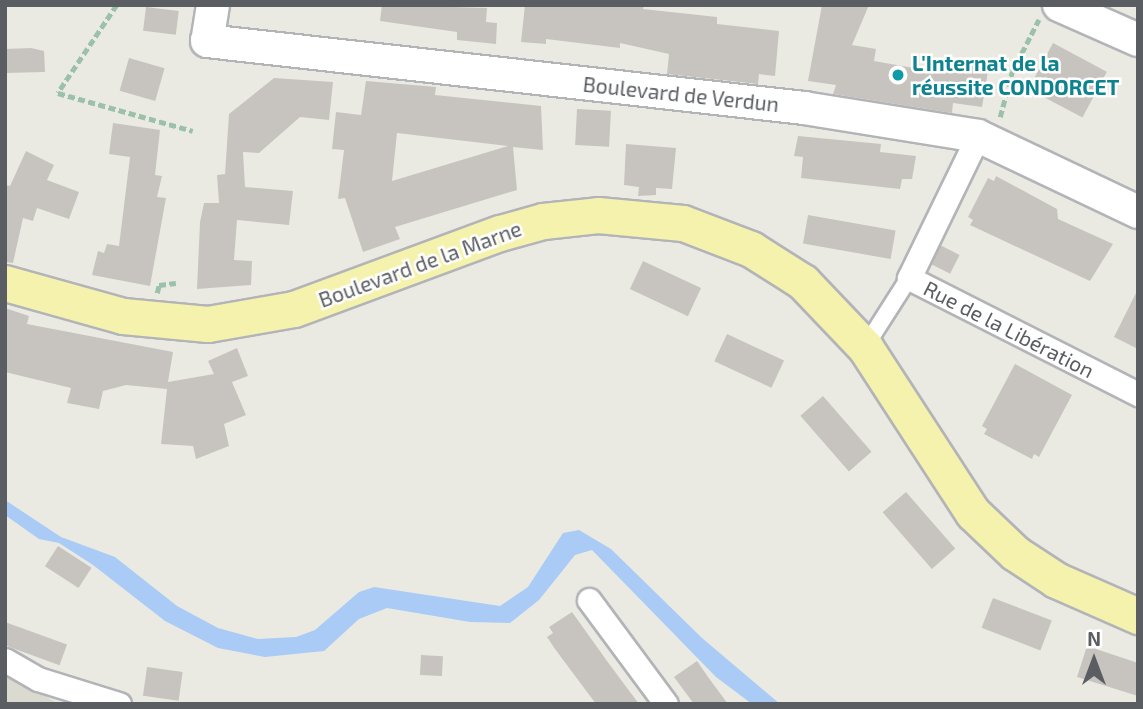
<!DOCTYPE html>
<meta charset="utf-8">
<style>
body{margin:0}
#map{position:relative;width:1143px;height:709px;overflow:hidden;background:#ebeae2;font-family:"Exo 2",sans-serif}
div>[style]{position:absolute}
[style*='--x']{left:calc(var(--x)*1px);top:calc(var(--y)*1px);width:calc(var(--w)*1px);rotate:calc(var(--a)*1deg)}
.education>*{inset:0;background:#dbdad0}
.water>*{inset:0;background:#a9cbf5}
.building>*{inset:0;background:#c7c4bf;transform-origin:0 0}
.path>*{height:4.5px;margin-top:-2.25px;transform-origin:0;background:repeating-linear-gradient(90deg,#9bc1aa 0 7px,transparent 0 10.5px)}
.roads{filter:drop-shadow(2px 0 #b2b4b8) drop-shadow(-2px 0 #b2b4b8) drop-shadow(0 2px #b2b4b8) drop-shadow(0 -2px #b2b4b8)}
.pedestrian>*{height:16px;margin:-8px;padding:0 8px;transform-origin:8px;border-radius:8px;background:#fff}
.minor>*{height:23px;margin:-11.5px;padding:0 11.5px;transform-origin:11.5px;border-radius:11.5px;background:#fff}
.secondary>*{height:32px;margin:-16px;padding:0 16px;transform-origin:16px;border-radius:16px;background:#fff}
.primary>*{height:35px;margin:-17.5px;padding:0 17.5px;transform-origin:17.5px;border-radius:17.5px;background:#f5f2ad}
.dots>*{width:19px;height:19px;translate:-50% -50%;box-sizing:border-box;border:4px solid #fff;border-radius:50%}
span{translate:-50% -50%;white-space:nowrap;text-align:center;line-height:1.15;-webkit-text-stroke:5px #fff;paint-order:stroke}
.culture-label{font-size:21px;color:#0d838f;font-weight:700}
.left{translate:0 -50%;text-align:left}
.street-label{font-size:21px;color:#5a5d61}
.frame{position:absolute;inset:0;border:7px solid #5a5d61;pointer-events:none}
.north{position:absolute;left:1059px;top:625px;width:70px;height:70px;-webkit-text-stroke:5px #fff;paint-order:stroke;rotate:0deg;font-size:19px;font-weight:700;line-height:28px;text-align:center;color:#5a5d61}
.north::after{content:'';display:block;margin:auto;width:24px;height:32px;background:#5a5d61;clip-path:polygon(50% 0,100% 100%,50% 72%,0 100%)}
</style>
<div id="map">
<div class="education">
<i style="clip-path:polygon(5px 671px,58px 704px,5px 704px)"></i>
</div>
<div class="water">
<i style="clip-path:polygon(5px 500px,61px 537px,115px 557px,177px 606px,218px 628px,258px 639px,296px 637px,315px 630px,359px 592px,374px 587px,500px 606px,528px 587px,563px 533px,579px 530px,611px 549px,702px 638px,780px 704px,752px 704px,716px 677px,592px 550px,575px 555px,539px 600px,510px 623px,470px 622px,387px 608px,359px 619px,324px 651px,265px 657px,218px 648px,165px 621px,93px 565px,59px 543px,39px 539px,5px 515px)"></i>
</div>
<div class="building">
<i style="clip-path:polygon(382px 5px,487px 8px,486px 22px,497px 23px,496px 44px,457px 40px,457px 32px,380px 21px)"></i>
<i style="clip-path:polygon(525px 5px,644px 5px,643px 9px,717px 17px,717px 24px,779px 31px,775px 76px,759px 74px,758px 84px,667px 74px,669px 54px,620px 43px,620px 48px,546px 39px,546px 44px,521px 42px)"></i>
<i style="clip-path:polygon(822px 5px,869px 5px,852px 45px,876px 49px,874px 61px,925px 70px,927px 57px,989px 65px,982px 107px,953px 103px,952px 113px,833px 94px,836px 85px,808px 81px)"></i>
<i style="left:146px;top:7px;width:33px;height:24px;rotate:7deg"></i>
<i style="left:1053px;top:43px;width:61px;height:52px;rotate:28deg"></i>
<i style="clip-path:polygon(31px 48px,44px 51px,45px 72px,5px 73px,5px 49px)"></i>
<i style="left:129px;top:58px;width:37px;height:34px;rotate:16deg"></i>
<i style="clip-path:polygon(274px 78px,333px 82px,329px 120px,300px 117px,259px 153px,243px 152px,245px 187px,293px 191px,289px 225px,237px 220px,234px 260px,252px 261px,251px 285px,197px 289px,200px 222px,204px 203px,219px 203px,217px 175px,225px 174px,229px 114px)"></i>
<i style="clip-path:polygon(evenodd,366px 81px,436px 87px,435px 95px,541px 106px,543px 150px,513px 147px,517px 190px,395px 227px,400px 239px,363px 252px,345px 198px,338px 199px,344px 150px,332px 149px,336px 112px,361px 115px,366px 81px,397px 133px,508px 146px,392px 181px,397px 133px)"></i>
<i style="left:577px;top:109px;width:34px;height:36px;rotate:3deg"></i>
<i style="clip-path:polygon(113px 123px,160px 130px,155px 175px,162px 176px,157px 197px,166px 198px,150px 286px,92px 275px,98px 251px,104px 253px,107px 244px,119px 246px,130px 157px,109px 154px)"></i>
<i style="clip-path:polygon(798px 136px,881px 144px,880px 152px,916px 156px,912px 179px,902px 179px,900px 189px,801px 178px,803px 157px,794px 156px)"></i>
<i style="clip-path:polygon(626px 144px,676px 148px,672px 189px,656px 188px,656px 195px,638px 196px,639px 187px,624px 185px)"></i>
<i style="clip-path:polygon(26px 151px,54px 165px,47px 180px,79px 192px,69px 219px,37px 208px,33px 221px,23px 218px,13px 263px,5px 262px,5px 185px,10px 186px)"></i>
<i style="clip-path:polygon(996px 176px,1057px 209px,1058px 219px,1113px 244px,1090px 281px,970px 225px,973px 220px,968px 217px,988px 178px,994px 181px)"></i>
<i style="left:808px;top:215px;width:89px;height:29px;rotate:10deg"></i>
<i style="left:940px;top:245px;width:22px;height:21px;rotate:27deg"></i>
<i style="left:643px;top:261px;width:64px;height:31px;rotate:25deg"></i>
<i style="clip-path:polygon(1138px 289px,1138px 349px,1114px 337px)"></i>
<i style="clip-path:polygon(5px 308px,29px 316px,27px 324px,173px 352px,168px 382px,214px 374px,208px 361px,237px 348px,248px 376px,232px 382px,246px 415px,224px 424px,229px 446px,196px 459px,193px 446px,161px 444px,167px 389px,126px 385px,103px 391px,99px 409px,67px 403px,71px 388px,5px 372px)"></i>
<i style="left:727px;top:334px;width:63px;height:30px;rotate:25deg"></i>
<i style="clip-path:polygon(1015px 364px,1072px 395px,1039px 457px,1034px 454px,1032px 459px,984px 434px,987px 429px,982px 426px)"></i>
<i style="left:823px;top:396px;width:74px;height:30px;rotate:49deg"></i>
<i style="left:906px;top:492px;width:75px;height:31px;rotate:49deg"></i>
<i style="left:58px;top:546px;width:40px;height:24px;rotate:33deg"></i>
<i style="left:993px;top:598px;width:63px;height:32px;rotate:21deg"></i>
<i style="clip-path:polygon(572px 612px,607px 661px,639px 704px,596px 704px,555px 649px,547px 637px,553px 633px,549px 627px)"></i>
<i style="left:5px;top:622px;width:66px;height:22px;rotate:20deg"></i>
<i style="clip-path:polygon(1087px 646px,1138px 663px,1138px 696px,1077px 677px)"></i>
<i style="left:421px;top:655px;width:22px;height:20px;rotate:3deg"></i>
<i style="clip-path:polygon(697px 661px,708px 677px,728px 704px,694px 704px,674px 677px)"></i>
<i style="left:147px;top:667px;width:36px;height:29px;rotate:8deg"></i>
</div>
<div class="path">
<i style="--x:117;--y:5;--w:106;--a:123.8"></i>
<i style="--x:58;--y:93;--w:140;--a:15.7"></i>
<i style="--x:1000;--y:117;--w:47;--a:-75.1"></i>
<i style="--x:1012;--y:72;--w:59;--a:-63"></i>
<i style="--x:157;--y:293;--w:8;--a:-76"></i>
<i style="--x:159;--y:285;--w:17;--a:-7"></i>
</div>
<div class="roads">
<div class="pedestrian">
<i style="--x:865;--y:347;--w:82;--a:-57.5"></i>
</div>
<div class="minor">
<i style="--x:978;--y:136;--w:158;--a:115.9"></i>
<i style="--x:909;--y:278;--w:257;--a:26.9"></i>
<i style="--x:589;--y:600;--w:129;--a:53.5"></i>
<i style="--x:5;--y:660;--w:38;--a:30"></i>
<i style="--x:38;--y:679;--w:85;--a:17.2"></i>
</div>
<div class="secondary">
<i style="--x:213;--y:5;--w:36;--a:99"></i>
<i style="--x:207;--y:41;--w:601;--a:6.4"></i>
<i style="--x:804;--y:108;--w:176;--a:9.1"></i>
<i style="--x:978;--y:136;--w:177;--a:25.4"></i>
<i style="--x:1059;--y:5;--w:86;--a:23.9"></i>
</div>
<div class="primary">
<i style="--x:5;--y:283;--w:123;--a:15.6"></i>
<i style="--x:123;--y:316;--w:85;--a:5.4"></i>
<i style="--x:208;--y:324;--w:87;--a:-9.9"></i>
<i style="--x:294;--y:309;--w:220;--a:-20.3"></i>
<i style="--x:500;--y:233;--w:45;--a:-15.6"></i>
<i style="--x:543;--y:221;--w:55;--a:-6.2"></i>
<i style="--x:598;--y:215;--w:85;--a:5.4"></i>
<i style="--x:683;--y:223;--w:73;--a:20.9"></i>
<i style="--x:751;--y:249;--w:62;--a:32.4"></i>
<i style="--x:803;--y:282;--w:90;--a:46.4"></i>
<i style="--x:865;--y:347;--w:198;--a:57"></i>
<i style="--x:973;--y:513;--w:58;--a:43.6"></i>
<i style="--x:1015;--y:553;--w:49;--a:33.4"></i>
<i style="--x:1056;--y:580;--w:90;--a:23.7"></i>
</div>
</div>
<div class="dots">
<i style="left:898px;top:75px;background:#0f9aa8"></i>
</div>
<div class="culture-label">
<span class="left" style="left:912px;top:75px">L'Internat de la<br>réussite CONDORCET</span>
</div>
<div class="street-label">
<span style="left:681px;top:94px;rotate:6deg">Boulevard de Verdun</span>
<span style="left:420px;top:264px;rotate:-20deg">Boulevard de la Marne</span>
<span style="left:1009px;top:329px;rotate:27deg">Rue de la Libération</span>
</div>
<div class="frame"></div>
<div class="north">N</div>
</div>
